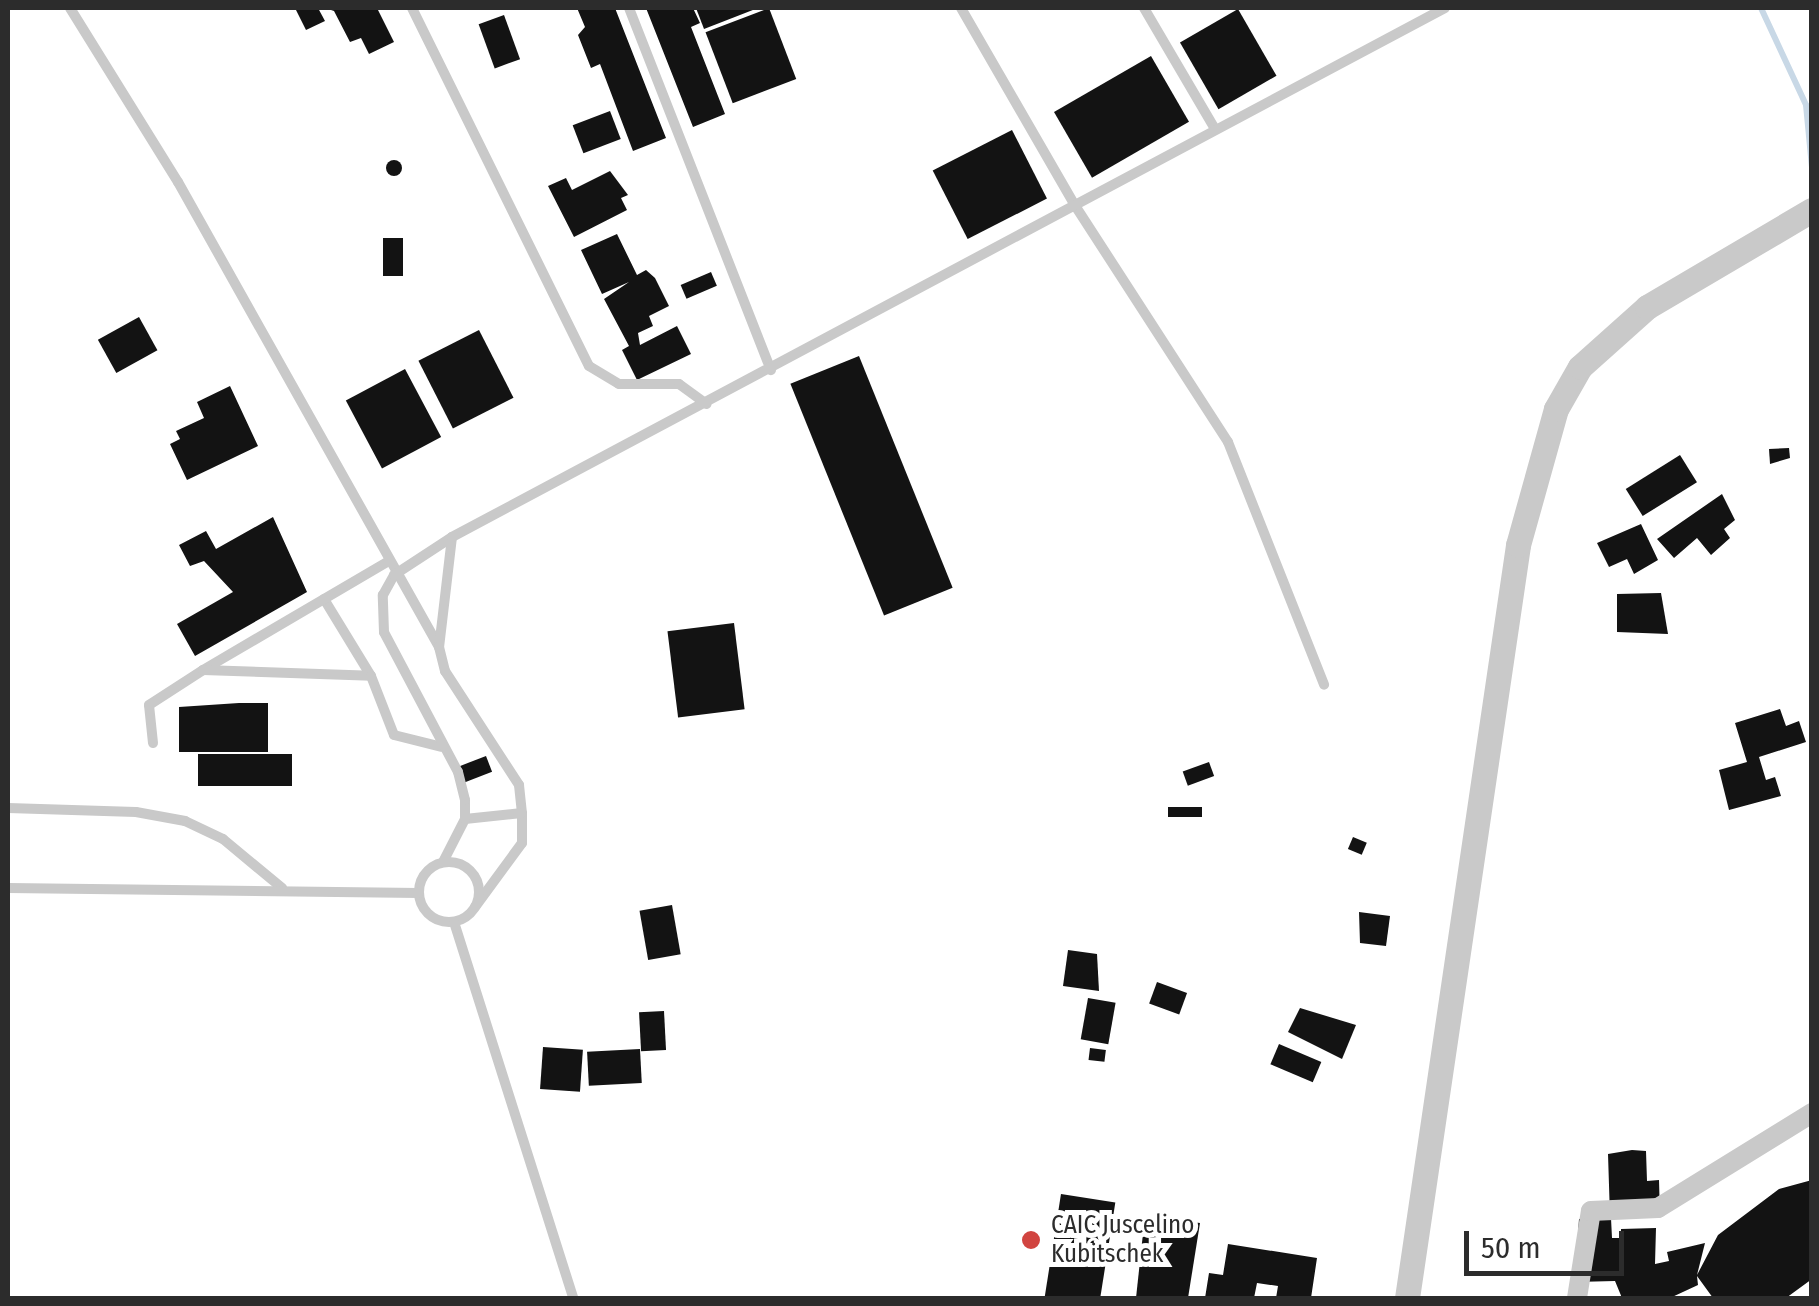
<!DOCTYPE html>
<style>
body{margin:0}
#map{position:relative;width:1819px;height:1306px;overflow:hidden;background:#fff;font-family:"Fira Sans Condensed",sans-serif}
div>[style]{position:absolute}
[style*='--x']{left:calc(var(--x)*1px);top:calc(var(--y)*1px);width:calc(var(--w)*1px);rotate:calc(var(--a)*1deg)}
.stream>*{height:6px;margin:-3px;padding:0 3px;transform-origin:3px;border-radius:3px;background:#c8d8e6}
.building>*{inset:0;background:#131313;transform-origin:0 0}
.round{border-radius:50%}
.service>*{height:10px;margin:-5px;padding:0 5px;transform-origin:5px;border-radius:5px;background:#c9c9c9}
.service>.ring{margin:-5px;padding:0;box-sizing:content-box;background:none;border:10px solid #c9c9c9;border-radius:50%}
.minor>*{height:20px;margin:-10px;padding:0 10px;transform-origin:10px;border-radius:10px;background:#c9c9c9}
.tertiary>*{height:25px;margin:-12.5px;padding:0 12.5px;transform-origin:12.5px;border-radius:12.5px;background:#c9c9c9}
.dots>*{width:28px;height:28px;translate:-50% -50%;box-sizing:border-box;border:5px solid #fff;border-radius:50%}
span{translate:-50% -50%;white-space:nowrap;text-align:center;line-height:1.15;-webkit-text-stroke:10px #fff;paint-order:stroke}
.poi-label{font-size:25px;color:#2c2c2c}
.left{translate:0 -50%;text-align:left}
.frame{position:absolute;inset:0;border:10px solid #2c2c2c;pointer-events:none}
.scale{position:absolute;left:1464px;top:1231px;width:160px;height:45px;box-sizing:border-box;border:5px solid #2c2c2c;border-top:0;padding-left:12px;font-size:30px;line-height:35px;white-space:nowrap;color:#2c2c2c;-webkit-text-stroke:8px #fff;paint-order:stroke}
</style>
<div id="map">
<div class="stream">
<i style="--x:1761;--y:8;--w:107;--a:65.1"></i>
<i style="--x:1806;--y:105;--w:62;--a:84.5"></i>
</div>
<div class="building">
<i style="clip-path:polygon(295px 8px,318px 8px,325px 21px,306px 30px)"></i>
<i style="clip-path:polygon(325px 8px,377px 8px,394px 42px,369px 54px,361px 38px,350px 42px,334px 11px)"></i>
<i style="clip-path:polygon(577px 8px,615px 8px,666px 138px,633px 151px,600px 64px,591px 68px,578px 35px,585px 27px)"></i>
<i style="clip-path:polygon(646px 8px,693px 8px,700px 23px,691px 27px,725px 114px,693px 127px)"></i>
<i style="clip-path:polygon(696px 8px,758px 8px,704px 29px)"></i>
<i style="left:769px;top:8px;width:76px;height:68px;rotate:69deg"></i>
<i style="left:1238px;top:9px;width:77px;height:67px;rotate:60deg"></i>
<i style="left:504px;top:15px;width:47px;height:27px;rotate:70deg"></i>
<i style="left:1151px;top:56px;width:76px;height:112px;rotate:60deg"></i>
<i style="left:610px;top:111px;width:30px;height:40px;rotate:69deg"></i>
<i style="left:1012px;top:130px;width:77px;height:89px;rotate:63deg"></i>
<i class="round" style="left:386px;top:160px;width:16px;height:16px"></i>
<i style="clip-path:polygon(610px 171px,628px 195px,621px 198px,627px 210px,574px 237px,548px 186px,566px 178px,572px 190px)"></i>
<i style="clip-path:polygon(617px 234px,637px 275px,646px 270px,655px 278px,669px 306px,649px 316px,653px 326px,638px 333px,640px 345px,677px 326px,691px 354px,637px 380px,622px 350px,629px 346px,604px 299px,629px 282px,602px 294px,581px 250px)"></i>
<i style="left:383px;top:238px;width:20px;height:38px"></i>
<i style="left:711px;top:272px;width:15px;height:33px;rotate:67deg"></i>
<i style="left:139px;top:317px;width:38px;height:47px;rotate:61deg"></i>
<i style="left:479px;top:330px;width:76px;height:68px;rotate:63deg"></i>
<i style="left:859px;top:356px;width:250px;height:74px;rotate:68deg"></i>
<i style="left:405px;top:369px;width:77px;height:67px;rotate:62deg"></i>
<i style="clip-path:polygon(230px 386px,258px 446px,187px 480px,170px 444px,180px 439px,176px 431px,204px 418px,197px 402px)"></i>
<i style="clip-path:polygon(1789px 448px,1790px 458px,1770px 464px,1769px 449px)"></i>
<i style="left:1680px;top:455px;width:32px;height:64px;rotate:58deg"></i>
<i style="clip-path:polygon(1722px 494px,1735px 520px,1724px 529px,1730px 538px,1711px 555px,1697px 538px,1674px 558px,1657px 539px)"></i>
<i style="clip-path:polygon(273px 517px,307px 592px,195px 656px,177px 624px,233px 592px,204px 561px,190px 566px,179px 545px,206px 531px,216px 549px)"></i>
<i style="clip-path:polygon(1641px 524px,1658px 560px,1634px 574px,1627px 559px,1609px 567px,1597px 543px)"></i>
<i style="clip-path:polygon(1661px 593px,1668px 634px,1617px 632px,1617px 594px)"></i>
<i style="left:734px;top:623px;width:87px;height:67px;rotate:83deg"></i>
<i style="clip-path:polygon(239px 703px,268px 703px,268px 752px,179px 752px,179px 707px)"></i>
<i style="clip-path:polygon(1780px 709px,1786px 726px,1799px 721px,1806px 742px,1759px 757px,1766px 780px,1775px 777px,1781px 796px,1729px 810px,1719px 770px,1747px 762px,1735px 723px)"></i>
<i style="left:198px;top:754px;width:94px;height:32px"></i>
<i style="left:486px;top:756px;width:17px;height:29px;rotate:69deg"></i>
<i style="left:1209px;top:762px;width:15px;height:28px;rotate:70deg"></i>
<i style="left:1168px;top:807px;width:34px;height:10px"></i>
<i style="left:1353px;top:837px;width:15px;height:13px;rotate:23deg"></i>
<i style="left:672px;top:905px;width:50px;height:33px;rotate:80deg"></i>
<i style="clip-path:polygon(1359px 912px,1390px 916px,1386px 946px,1360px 943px)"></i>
<i style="clip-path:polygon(1068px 950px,1097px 954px,1099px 991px,1063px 986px)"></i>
<i style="left:1157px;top:982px;width:32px;height:23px;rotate:20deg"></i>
<i style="left:1088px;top:998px;width:28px;height:42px;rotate:10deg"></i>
<i style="clip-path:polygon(1300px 1008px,1356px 1025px,1342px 1059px,1288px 1032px)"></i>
<i style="left:664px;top:1011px;width:39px;height:25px;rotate:87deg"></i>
<i style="left:1279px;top:1044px;width:46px;height:22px;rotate:23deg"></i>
<i style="left:543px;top:1047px;width:40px;height:42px;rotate:4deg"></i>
<i style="left:1090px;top:1048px;width:16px;height:12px;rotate:7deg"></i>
<i style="left:640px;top:1049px;width:34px;height:53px;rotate:87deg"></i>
<i style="clip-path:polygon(1632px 1150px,1646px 1151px,1647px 1181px,1659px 1180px,1660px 1216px,1611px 1218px,1612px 1238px,1621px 1238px,1621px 1229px,1656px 1228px,1655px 1264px,1669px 1261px,1667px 1252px,1705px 1243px,1697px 1275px,1718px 1235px,1779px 1189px,1812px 1180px,1812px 1279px,1786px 1298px,1713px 1298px,1697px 1276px,1698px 1285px,1670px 1298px,1622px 1298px,1615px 1281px,1575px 1282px,1579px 1219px,1610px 1217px,1608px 1154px)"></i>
<i style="left:1061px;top:1194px;width:55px;height:105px;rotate:9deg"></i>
<i style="clip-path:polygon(1145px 1215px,1200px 1223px,1188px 1298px,1136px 1298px)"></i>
<i style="clip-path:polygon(1228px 1244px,1317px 1258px,1311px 1298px,1276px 1298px,1278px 1286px,1257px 1283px,1254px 1298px,1205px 1298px,1209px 1273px,1223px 1275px)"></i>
</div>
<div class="service">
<i style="--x:70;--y:8;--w:205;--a:58.2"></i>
<i style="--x:178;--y:182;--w:533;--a:60.69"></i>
<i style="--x:412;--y:8;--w:399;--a:63.7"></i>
<i style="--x:589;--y:366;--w:35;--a:31"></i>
<i style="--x:619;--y:384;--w:60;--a:0"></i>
<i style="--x:679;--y:384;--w:34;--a:36"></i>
<i style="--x:629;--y:8;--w:389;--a:68.6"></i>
<i style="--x:961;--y:8;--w:230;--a:60"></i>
<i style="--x:1076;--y:207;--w:280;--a:57.1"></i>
<i style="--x:1228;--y:442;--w:261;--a:68.4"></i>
<i style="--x:1144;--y:8;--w:140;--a:59.6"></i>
<i style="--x:452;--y:537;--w:111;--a:96.7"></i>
<i style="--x:439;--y:647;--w:25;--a:76"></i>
<i style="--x:445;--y:671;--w:136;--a:57"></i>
<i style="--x:519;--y:785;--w:28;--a:84"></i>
<i style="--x:522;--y:813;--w:30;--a:90"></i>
<i style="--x:522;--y:843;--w:79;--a:126.3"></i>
<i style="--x:324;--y:599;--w:90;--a:58.6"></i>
<i style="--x:203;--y:670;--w:213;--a:-30.4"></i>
<i style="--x:153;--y:743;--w:38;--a:-96"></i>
<i style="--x:149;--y:705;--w:64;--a:-32.9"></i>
<i style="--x:203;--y:670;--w:168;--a:2"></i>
<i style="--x:371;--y:676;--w:63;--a:68.7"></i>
<i style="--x:394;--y:735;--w:49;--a:14"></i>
<i style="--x:8;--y:808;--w:128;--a:1.8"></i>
<i style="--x:136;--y:812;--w:50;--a:10.4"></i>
<i style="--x:185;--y:821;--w:42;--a:25.3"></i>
<i style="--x:223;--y:839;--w:77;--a:39.7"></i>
<i style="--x:465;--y:819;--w:57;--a:-6"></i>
<i style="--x:443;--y:862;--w:48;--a:-62.9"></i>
<i style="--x:465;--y:819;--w:19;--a:-90"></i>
<i style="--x:465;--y:800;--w:29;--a:-104"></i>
<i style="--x:458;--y:772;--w:158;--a:-117.9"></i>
<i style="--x:384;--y:632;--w:37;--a:-92"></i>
<i style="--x:383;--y:595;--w:23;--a:-61"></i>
<i style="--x:394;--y:575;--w:69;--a:-33.2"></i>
<i style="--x:452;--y:537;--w:1125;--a:-28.05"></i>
<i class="ring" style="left:419px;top:862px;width:50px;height:50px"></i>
<i style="--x:8;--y:888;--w:411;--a:0.7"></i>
<i style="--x:454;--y:922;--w:394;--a:72.4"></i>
</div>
<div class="minor">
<i style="--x:1577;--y:1298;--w:88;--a:-80.9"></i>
<i style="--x:1591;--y:1211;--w:67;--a:-2.6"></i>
<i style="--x:1658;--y:1208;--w:181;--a:-31.7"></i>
</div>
<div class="tertiary">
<i style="--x:1407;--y:1298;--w:761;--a:-81.61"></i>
<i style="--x:1518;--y:545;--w:141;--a:-74.4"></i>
<i style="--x:1556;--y:409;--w:48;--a:-60.3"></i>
<i style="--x:1580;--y:367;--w:90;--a:-41.8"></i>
<i style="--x:1647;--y:307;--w:191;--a:-30.5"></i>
</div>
<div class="dots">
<i style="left:1031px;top:1240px;background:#d14440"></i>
</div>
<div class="poi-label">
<span class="left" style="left:1051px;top:1240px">CAIC Juscelino<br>Kubitschek</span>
</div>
<div class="frame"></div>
<div class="scale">50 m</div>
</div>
